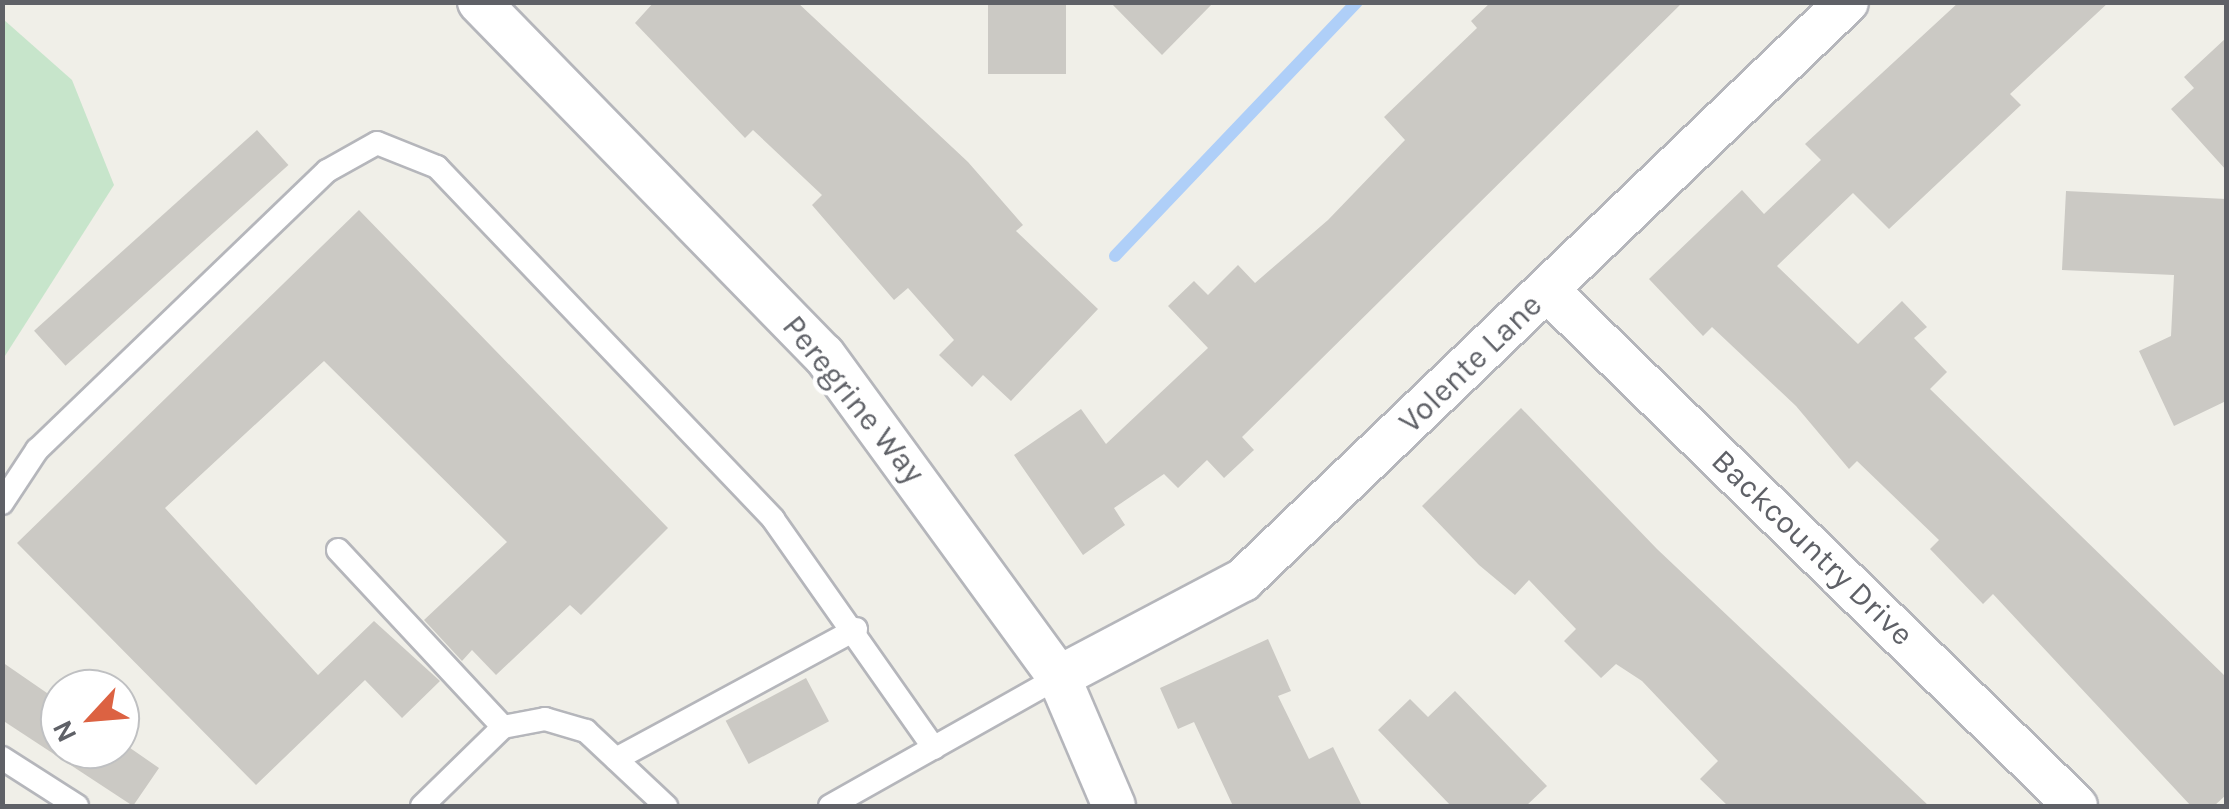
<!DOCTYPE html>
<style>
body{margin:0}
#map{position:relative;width:2229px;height:809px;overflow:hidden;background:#f0efe8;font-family:Karla,sans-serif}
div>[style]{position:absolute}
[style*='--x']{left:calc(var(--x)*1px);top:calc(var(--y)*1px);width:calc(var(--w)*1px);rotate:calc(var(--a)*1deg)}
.green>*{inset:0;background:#c7e5cb}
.stream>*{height:12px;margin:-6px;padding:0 6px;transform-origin:6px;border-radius:6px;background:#afcff8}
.building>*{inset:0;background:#cbc9c4;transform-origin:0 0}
.roads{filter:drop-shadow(2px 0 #b5b6bb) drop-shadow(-2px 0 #b5b6bb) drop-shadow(0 2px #b5b6bb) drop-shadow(0 -2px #b5b6bb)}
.service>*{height:22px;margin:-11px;padding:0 11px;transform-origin:11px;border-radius:11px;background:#fff}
.minor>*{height:42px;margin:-21px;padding:0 21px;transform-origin:21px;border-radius:21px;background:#fff}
span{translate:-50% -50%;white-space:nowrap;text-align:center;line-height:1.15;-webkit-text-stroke:9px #fff;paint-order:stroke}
.street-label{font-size:32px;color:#5f6167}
.frame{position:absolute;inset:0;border:5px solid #5f6167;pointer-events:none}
.north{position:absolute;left:40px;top:669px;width:100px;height:100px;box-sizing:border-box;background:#fff;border:2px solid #bfc0c2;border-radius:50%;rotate:244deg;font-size:28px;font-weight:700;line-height:40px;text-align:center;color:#5f6167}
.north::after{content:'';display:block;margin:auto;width:35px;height:45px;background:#dc6242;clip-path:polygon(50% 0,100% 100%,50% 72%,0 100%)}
</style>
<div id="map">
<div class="green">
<i style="clip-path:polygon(3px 19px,72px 80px,114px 185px,3px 359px)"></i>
</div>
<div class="stream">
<i style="--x:1115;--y:256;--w:351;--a:-46.4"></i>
</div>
<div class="building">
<i style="clip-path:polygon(654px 2px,797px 2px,968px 162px,1023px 225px,1016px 231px,1098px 309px,1011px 401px,983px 375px,972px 387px,939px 355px,954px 340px,908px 288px,894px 300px,812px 205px,822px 195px,753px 130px,745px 138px,635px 23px)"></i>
<i style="left:988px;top:2px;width:78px;height:72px"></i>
<i style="clip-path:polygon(1110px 2px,1214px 2px,1162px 55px)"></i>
<i style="clip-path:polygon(1491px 2px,1683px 2px,1242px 437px,1254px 450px,1224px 478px,1207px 460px,1178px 488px,1164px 474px,1114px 508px,1125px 525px,1083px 555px,1014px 455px,1081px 409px,1106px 444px,1208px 348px,1168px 306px,1194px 281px,1208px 295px,1238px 265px,1255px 283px,1328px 220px,1405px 140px,1384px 117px,1477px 28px,1471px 21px)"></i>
<i style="clip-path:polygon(1959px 2px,2109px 2px,2010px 94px,2021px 105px,1889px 229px,1853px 193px,1777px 266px,1858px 344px,1902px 301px,1927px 327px,1914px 338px,1947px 372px,1930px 389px,2226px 677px,2226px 795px,2214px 806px,2191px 806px,1993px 594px,1983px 604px,1930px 549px,1939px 540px,1857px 461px,1849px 469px,1796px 406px,1712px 327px,1703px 336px,1649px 279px,1742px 190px,1764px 214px,1821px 160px,1805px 144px)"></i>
<i style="clip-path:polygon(2226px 38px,2226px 170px,2171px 109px,2194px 88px,2184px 77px)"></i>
<i style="left:257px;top:130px;width:47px;height:300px;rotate:48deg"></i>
<i style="clip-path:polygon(2066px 191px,2226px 199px,2226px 401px,2174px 426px,2139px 351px,2171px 336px,2174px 275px,2062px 270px)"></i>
<i style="clip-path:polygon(359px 210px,668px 528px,581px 615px,570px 605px,496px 675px,472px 650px,462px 661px,424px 620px,507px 542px,324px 361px,165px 508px,318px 675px,374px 621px,440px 681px,402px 718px,365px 680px,256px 785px,17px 543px)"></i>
<i style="clip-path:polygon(1521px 408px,1657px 549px,1929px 806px,1728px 806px,1700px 779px,1718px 761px,1642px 681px,1616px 664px,1601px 678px,1564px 641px,1576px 629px,1529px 580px,1515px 595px,1479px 565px,1422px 506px)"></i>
<i style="clip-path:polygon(1268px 639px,1291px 691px,1278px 696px,1309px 759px,1333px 747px,1362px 806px,1233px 806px,1194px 722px,1178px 729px,1160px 688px)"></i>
<i style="clip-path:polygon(2px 662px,60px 702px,60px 749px,120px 749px,120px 741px,159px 768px,133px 806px,2px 720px)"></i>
<i style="left:806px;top:678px;width:49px;height:91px;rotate:62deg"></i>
<i style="clip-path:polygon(1455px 691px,1547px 786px,1526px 806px,1451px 806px,1378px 730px,1410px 699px,1428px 717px)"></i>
</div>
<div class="roads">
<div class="service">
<i style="--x:2;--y:503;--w:64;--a:-56.6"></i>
<i style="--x:37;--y:450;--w:402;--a:-43.9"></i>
<i style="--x:327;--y:171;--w:57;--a:-29.2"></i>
<i style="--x:377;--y:143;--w:65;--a:21.8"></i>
<i style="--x:437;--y:167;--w:487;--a:46.3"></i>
<i style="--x:773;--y:519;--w:280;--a:54.9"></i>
<i style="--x:338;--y:550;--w:242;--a:47"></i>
<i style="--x:2;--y:758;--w:89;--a:32.6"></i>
<i style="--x:616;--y:759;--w:273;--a:-28.4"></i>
<i style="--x:422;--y:806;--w:113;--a:-44.3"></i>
<i style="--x:503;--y:727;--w:43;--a:-10.8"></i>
<i style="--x:545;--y:719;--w:43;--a:16.3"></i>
<i style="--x:586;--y:731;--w:110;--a:43.2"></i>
<i style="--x:830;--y:806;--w:263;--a:-29.4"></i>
</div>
<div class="minor">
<i style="--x:479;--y:2;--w:494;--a:45.7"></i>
<i style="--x:824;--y:355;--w:399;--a:53.9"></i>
<i style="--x:1059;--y:677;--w:140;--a:66.9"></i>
<i style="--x:1547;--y:290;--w:739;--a:44.29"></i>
<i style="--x:1059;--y:677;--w:208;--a:-27.8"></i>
<i style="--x:1243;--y:580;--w:836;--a:-43.74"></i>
</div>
</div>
<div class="street-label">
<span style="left:1471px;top:364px;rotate:-44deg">Volente Lane</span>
<span style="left:853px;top:400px;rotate:51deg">Peregrine Way</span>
<span style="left:1812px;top:548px;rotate:44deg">Backcountry Drive</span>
</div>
<div class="frame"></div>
<div class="north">N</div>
</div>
